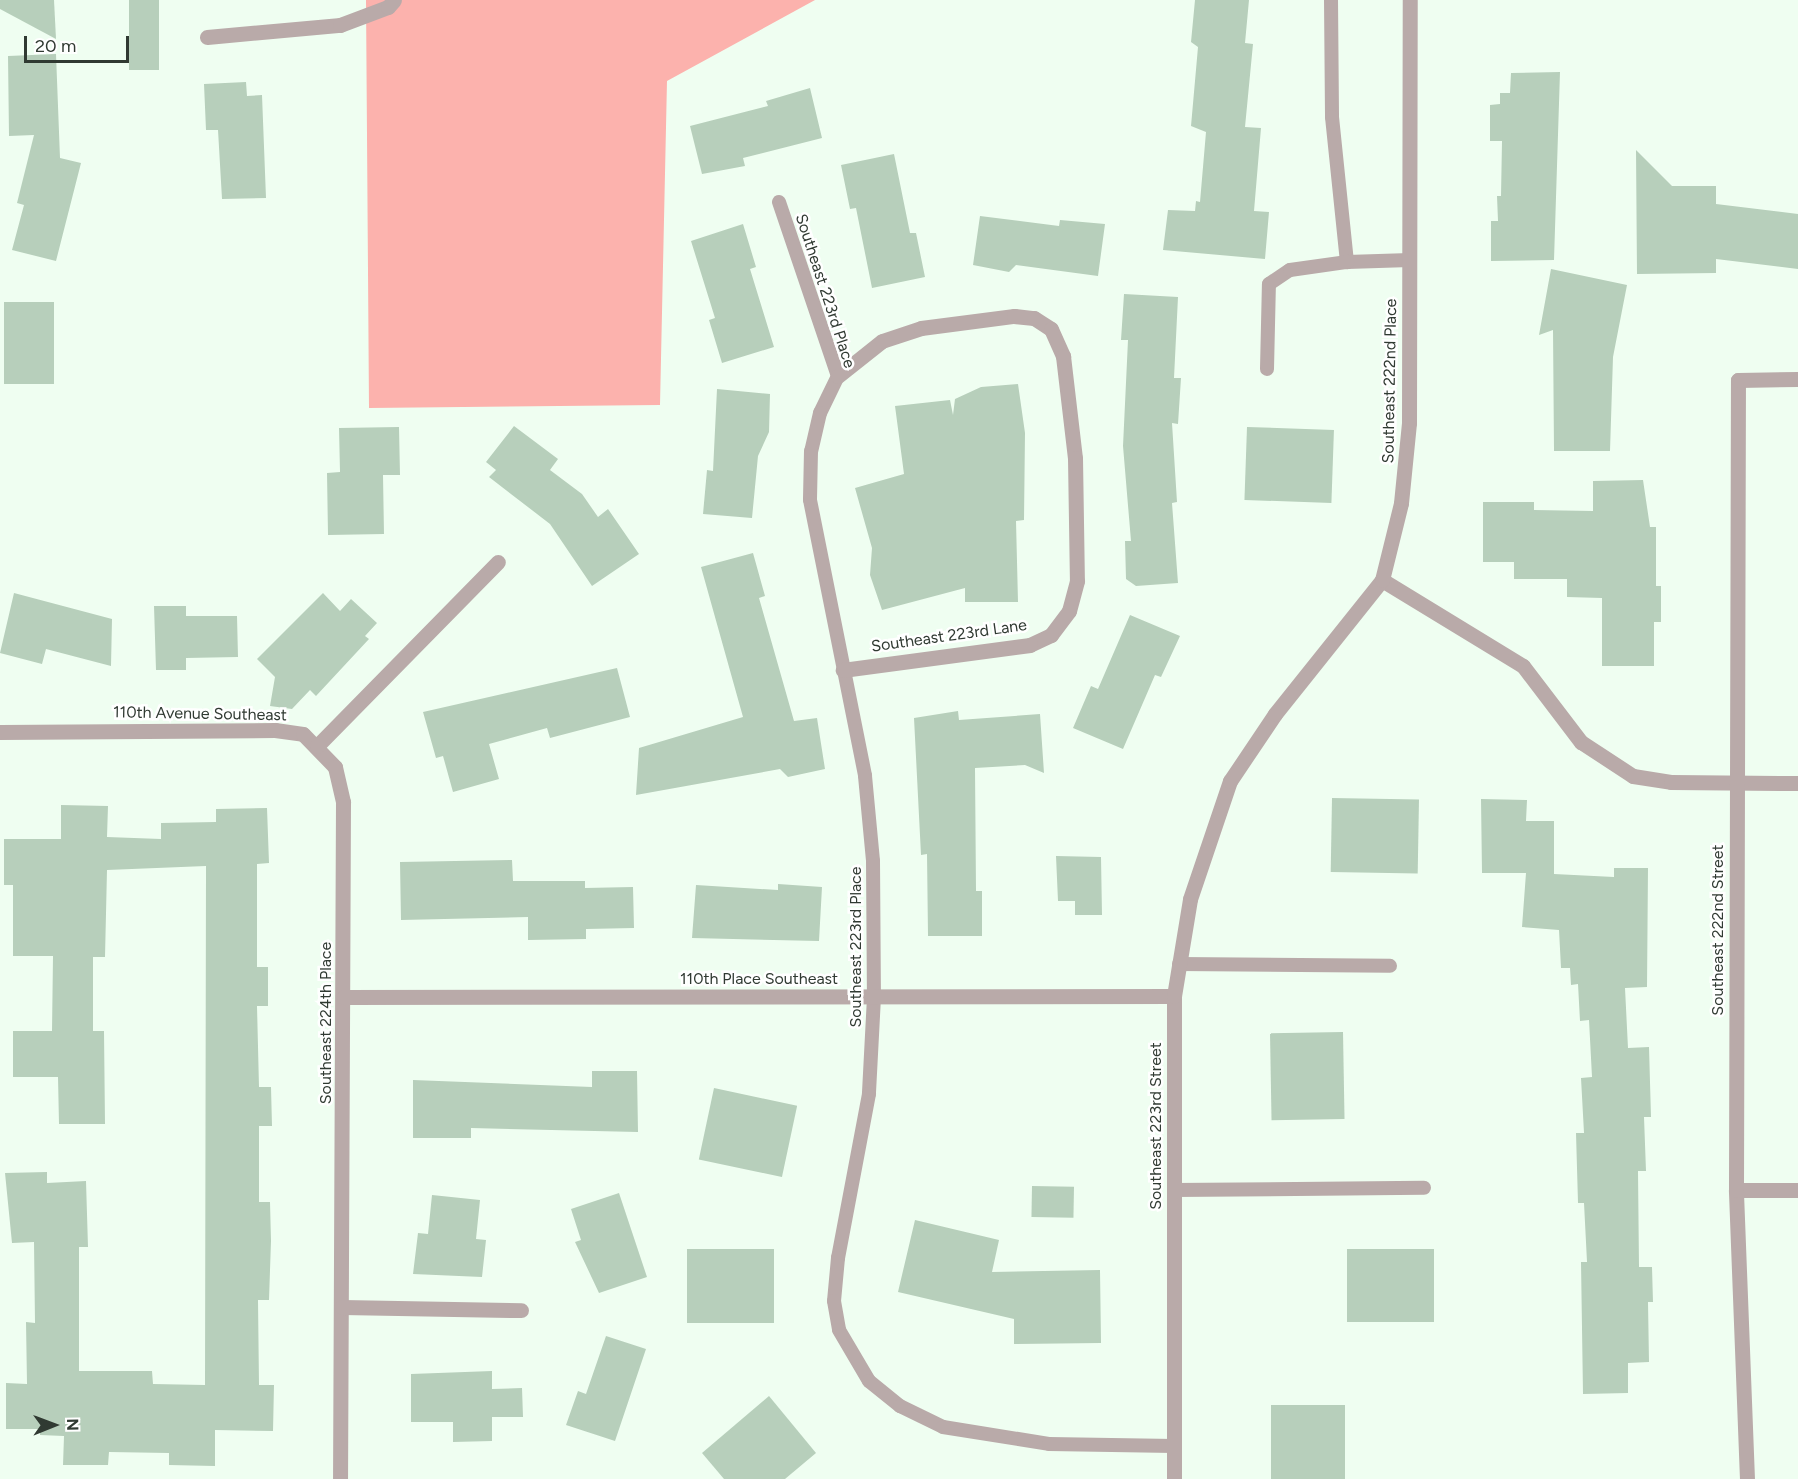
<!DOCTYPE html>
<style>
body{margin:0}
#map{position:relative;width:1798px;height:1479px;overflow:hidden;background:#effef1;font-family:Figtree,sans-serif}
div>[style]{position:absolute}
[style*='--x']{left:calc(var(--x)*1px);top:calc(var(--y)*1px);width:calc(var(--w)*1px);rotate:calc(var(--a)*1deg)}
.forest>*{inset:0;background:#fcb2ad}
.building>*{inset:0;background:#b7cfbb;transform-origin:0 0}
.lane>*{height:14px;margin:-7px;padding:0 7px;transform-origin:7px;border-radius:7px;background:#b9aaa9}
.street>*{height:15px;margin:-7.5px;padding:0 7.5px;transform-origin:7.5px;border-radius:7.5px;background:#b9aaa9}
span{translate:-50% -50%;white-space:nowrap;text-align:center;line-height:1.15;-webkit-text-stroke:5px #fff;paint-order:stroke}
.street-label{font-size:16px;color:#303a32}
.north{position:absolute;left:24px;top:1395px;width:60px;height:60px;-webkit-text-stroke:4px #fff;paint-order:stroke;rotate:89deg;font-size:16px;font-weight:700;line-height:24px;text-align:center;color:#303a32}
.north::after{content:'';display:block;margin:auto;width:21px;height:27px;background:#303a32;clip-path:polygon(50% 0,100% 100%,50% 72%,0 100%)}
.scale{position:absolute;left:24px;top:36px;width:105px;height:27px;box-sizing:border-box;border:3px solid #303a32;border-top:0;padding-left:8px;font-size:18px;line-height:21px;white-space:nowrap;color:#303a32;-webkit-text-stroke:4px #fff;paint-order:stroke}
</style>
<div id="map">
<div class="forest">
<i style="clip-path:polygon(366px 0,815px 0,667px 81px,660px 405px,369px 408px)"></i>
</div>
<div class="building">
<i style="clip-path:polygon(0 0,54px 0,56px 39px,0 9px)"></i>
<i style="left:129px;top:0;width:30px;height:70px"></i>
<i style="clip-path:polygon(1195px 0,1249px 0,1245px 43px,1253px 44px,1245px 127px,1261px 128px,1254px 211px,1269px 212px,1265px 259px,1163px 250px,1168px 210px,1195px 211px,1196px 201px,1200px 202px,1206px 132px,1191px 126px,1198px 47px,1191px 42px)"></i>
<i style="clip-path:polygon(56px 54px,60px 158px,81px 163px,56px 261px,12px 250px,24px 205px,17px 203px,34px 135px,9px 136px,8px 56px)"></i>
<i style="clip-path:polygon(1560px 72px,1554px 260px,1491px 261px,1491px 221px,1498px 221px,1497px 196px,1501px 196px,1502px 141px,1490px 141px,1490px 105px,1500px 104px,1500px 93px,1510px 93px,1511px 73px)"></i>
<i style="clip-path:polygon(246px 82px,247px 96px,262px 95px,266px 198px,222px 199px,218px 130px,206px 130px,204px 84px)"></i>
<i style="clip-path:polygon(810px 88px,822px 138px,743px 158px,745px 166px,702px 174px,690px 126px,768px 106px,766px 101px)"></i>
<i style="clip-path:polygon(1636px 150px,1672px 186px,1716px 186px,1716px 204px,1798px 214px,1798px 269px,1716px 259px,1716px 273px,1637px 274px)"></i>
<i style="clip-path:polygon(894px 154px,910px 233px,916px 233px,925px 277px,872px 288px,856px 208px,850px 209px,841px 165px)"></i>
<i style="clip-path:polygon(980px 216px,1059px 226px,1060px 220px,1105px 224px,1098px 276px,1016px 265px,1009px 272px,973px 265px)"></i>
<i style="clip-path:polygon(743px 224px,756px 267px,750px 269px,774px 347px,722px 363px,709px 320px,715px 318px,691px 241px)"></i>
<i style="clip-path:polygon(1551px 269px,1627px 285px,1613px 357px,1610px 451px,1554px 451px,1553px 330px,1539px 335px)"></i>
<i style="clip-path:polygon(1124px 294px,1178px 297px,1174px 378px,1181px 378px,1178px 424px,1172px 423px,1177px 502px,1172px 503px,1178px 583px,1136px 586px,1126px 579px,1125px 541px,1131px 541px,1123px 446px,1128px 340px,1121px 340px)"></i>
<i style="left:4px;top:302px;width:50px;height:82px"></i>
<i style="clip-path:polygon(1018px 384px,1025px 433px,1024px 520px,1016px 521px,1018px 602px,965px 602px,965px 588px,882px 610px,870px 575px,872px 548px,855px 488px,904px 474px,895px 406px,950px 400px,953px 415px,955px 399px,981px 387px)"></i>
<i style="clip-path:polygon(717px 389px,770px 394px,769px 432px,758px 456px,752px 518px,703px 514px,707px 470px,713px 471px)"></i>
<i style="clip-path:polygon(514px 426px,558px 459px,550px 470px,582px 494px,598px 517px,608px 509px,639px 554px,592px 586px,550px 524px,489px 477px,496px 470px,486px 462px)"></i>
<i style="clip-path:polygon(399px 427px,400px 475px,383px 475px,384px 534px,328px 535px,327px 473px,340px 472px,339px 428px)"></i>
<i style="left:1247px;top:427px;width:87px;height:73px;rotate:2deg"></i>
<i style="clip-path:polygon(1643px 480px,1650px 527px,1656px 527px,1656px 586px,1661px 586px,1661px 622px,1654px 622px,1654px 666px,1602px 666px,1602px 598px,1567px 597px,1567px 579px,1514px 579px,1514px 562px,1483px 562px,1483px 502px,1534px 502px,1534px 510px,1593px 511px,1593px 481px)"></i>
<i style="clip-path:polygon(753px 553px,765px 596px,759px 598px,794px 721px,817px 718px,825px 769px,788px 777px,780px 769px,636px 795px,639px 748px,743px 717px,701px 567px)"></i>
<i style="clip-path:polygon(14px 593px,112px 619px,111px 666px,46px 649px,42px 664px,0 653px)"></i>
<i style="clip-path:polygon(323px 593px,340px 611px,351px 599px,377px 623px,365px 636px,369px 639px,316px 696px,310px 690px,292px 709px,270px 706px,275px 677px,257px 659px)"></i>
<i style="clip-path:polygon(154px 606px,186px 606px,186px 616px,237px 616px,238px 657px,186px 658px,186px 670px,156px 670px)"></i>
<i style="clip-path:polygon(1130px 615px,1180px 636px,1161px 677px,1155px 675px,1123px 749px,1073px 728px,1091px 686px,1098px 689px)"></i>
<i style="clip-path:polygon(617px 668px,630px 717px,550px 738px,547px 728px,489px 744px,499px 779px,453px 792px,443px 756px,436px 758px,423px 712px)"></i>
<i style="clip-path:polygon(958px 711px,959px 720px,1040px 714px,1044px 773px,1025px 765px,975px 768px,976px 891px,982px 891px,982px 936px,928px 936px,927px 854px,921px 855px,914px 718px)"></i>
<i style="left:1332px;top:798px;width:87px;height:74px;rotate:1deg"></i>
<i style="clip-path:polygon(1481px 799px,1527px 800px,1526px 821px,1554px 821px,1554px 874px,1614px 877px,1614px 868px,1648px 868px,1647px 987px,1625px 988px,1628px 1048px,1649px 1047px,1651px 1117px,1644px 1117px,1646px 1171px,1638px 1171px,1639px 1267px,1652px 1267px,1653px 1302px,1648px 1302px,1649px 1362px,1628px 1363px,1628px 1393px,1583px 1394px,1581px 1262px,1587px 1262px,1584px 1203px,1578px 1203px,1576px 1133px,1584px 1133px,1581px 1078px,1592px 1077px,1589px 1020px,1580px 1021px,1578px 984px,1571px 985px,1570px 968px,1561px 968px,1559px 930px,1522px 927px,1526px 873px,1482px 873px)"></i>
<i style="clip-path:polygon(61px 805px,108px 806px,107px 837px,161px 839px,161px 823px,216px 822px,216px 809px,267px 808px,269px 863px,257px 864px,257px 967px,268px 967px,268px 1006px,257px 1006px,259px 1087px,271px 1087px,272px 1126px,259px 1126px,259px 1202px,270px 1202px,271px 1241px,269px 1300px,258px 1300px,259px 1385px,274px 1385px,273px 1431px,215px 1430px,215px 1466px,169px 1465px,169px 1453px,109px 1452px,108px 1465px,63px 1465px,64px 1436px,40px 1435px,40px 1429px,6px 1429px,6px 1383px,27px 1384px,26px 1322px,35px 1323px,34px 1242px,12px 1243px,5px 1173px,47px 1172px,47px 1183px,86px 1181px,88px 1247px,79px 1247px,79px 1371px,152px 1371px,153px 1384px,205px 1385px,206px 866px,107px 870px,105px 957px,93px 957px,93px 1031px,104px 1031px,105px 1124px,59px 1124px,58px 1077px,13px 1077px,13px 1031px,52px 1031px,53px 956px,13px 956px,13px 885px,4px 885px,4px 839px,61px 839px)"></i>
<i style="clip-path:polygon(1056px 856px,1101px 857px,1102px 915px,1075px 915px,1075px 901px,1058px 901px)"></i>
<i style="clip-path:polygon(512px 860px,513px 881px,585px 881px,585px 888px,633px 887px,634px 928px,586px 929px,586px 939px,528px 940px,528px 917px,401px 920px,400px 862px)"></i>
<i style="clip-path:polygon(778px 884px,822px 887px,819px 941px,692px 938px,696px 885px,778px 890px)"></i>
<i style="left:1343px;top:1032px;width:87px;height:73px;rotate:89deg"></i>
<i style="clip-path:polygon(592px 1071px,637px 1071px,638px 1132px,471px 1128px,471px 1138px,413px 1138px,413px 1080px,592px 1087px)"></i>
<i style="left:714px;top:1088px;width:85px;height:73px;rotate:12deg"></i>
<i style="left:1032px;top:1186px;width:42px;height:31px;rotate:1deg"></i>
<i style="clip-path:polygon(619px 1193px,647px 1277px,599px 1293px,575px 1242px,581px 1240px,571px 1209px)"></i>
<i style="clip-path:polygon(432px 1195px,480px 1200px,476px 1239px,486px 1240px,482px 1277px,413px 1274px,418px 1233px,428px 1234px)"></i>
<i style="clip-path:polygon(915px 1220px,999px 1240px,992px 1272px,1100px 1270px,1101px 1343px,1014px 1344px,1014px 1319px,898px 1292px)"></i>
<i style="left:687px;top:1249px;width:87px;height:74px"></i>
<i style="left:1347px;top:1249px;width:87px;height:73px"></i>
<i style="clip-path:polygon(606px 1336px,646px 1349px,615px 1441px,566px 1425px,578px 1391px,586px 1394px)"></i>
<i style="clip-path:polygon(492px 1371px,492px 1389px,522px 1388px,523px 1417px,492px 1417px,492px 1441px,453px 1442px,453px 1422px,411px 1422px,411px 1374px)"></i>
<i style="clip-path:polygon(769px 1396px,816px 1453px,785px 1479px,724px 1479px,702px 1453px)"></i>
<i style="left:1271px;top:1405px;width:74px;height:74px"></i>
</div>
<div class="lane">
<i style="--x:1331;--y:0;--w:117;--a:89.5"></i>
<i style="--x:1332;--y:117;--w:146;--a:84.1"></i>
<i style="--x:1347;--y:262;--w:63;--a:-1.8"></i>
<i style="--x:779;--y:202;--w:184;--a:71.3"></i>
<i style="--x:838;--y:376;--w:41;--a:115.9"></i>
<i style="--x:820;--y:413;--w:39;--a:103"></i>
<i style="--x:811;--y:451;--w:49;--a:91.2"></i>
<i style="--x:810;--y:500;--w:281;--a:78.7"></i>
<i style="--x:865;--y:776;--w:85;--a:84.6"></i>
<i style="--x:873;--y:861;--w:136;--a:89.6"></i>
<i style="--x:874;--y:997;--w:97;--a:93"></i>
<i style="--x:869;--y:1094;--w:167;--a:100.7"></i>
<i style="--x:838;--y:1258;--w:43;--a:95.3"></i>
<i style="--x:834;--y:1301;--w:29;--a:80"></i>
<i style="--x:839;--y:1330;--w:59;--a:59.5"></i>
<i style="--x:869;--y:1381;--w:40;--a:39"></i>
<i style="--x:900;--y:1406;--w:48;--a:26"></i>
<i style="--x:943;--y:1427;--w:107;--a:9.1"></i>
<i style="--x:1049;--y:1444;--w:125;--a:0.9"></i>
<i style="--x:1267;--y:369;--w:85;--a:-88.7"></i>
<i style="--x:1269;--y:284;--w:25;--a:-34"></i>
<i style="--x:1290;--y:270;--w:58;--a:-8"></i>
<i style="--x:1179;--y:964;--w:211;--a:0.5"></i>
<i style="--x:1174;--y:1190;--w:250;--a:-0.5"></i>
</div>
<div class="street">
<i style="--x:207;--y:37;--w:134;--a:-5.2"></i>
<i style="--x:340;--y:25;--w:51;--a:-20.6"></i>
<i style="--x:388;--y:7;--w:9;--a:-49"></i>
<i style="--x:838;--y:376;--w:56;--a:-38.5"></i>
<i style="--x:882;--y:341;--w:41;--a:-18.4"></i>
<i style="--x:921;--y:328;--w:94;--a:-7.4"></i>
<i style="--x:1014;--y:316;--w:20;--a:6"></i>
<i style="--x:1034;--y:318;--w:20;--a:33"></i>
<i style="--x:1051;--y:329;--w:30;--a:66"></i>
<i style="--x:1063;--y:356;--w:103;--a:83.3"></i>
<i style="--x:1075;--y:458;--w:123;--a:89.1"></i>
<i style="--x:1077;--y:581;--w:31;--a:105"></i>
<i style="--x:1069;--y:611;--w:30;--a:127"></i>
<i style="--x:1051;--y:635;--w:23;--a:155"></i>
<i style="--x:1030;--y:645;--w:189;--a:172.4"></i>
<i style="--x:1382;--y:580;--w:165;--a:31.4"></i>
<i style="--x:1523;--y:666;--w:96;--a:52.7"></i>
<i style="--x:1581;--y:742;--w:62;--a:33.2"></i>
<i style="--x:1633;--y:776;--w:38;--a:9"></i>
<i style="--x:1671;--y:782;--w:127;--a:0.5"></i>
<i style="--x:0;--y:732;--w:275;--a:-0.4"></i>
<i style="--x:275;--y:730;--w:28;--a:8"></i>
<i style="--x:303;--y:734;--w:46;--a:45.9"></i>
<i style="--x:335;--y:767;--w:36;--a:77"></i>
<i style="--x:343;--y:802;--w:677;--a:90.25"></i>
<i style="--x:317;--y:746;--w:258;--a:-45.5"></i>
<i style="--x:344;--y:997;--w:830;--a:-0.07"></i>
<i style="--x:1736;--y:1190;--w:62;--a:0"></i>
<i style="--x:342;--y:1307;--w:179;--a:1"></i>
<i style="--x:1174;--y:1479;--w:483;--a:-90"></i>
<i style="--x:1174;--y:996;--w:98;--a:-80.6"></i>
<i style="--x:1190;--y:899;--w:125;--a:-71.3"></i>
<i style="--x:1230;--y:781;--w:81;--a:-56.1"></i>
<i style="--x:1275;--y:714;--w:171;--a:-51.4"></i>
<i style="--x:1382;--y:580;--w:79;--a:-76.1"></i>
<i style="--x:1401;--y:503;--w:80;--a:-84.3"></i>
<i style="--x:1409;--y:423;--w:423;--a:-89.9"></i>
<i style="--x:1747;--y:1479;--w:289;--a:-92.2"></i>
<i style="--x:1736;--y:1190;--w:810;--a:-89.86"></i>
<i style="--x:1738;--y:380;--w:60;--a:-1"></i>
</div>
<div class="street-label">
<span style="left:825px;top:291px;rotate:72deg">Southeast 223rd Place</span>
<span style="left:1390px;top:381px;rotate:-89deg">Southeast 222nd Place</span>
<span style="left:949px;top:636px;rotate:-8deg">Southeast 223rd Lane</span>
<span style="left:200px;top:714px;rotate:1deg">110th Avenue Southeast</span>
<span style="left:1718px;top:930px;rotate:-90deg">Southeast 222nd Street</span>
<span style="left:856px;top:947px;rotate:-90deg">Southeast 223rd Place</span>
<span style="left:759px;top:979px">110th Place Southeast</span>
<span style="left:326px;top:1023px;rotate:-90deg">Southeast 224th Place</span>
<span style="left:1156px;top:1126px;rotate:-90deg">Southeast 223rd Street</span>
</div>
<div class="north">N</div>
<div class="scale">20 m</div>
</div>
